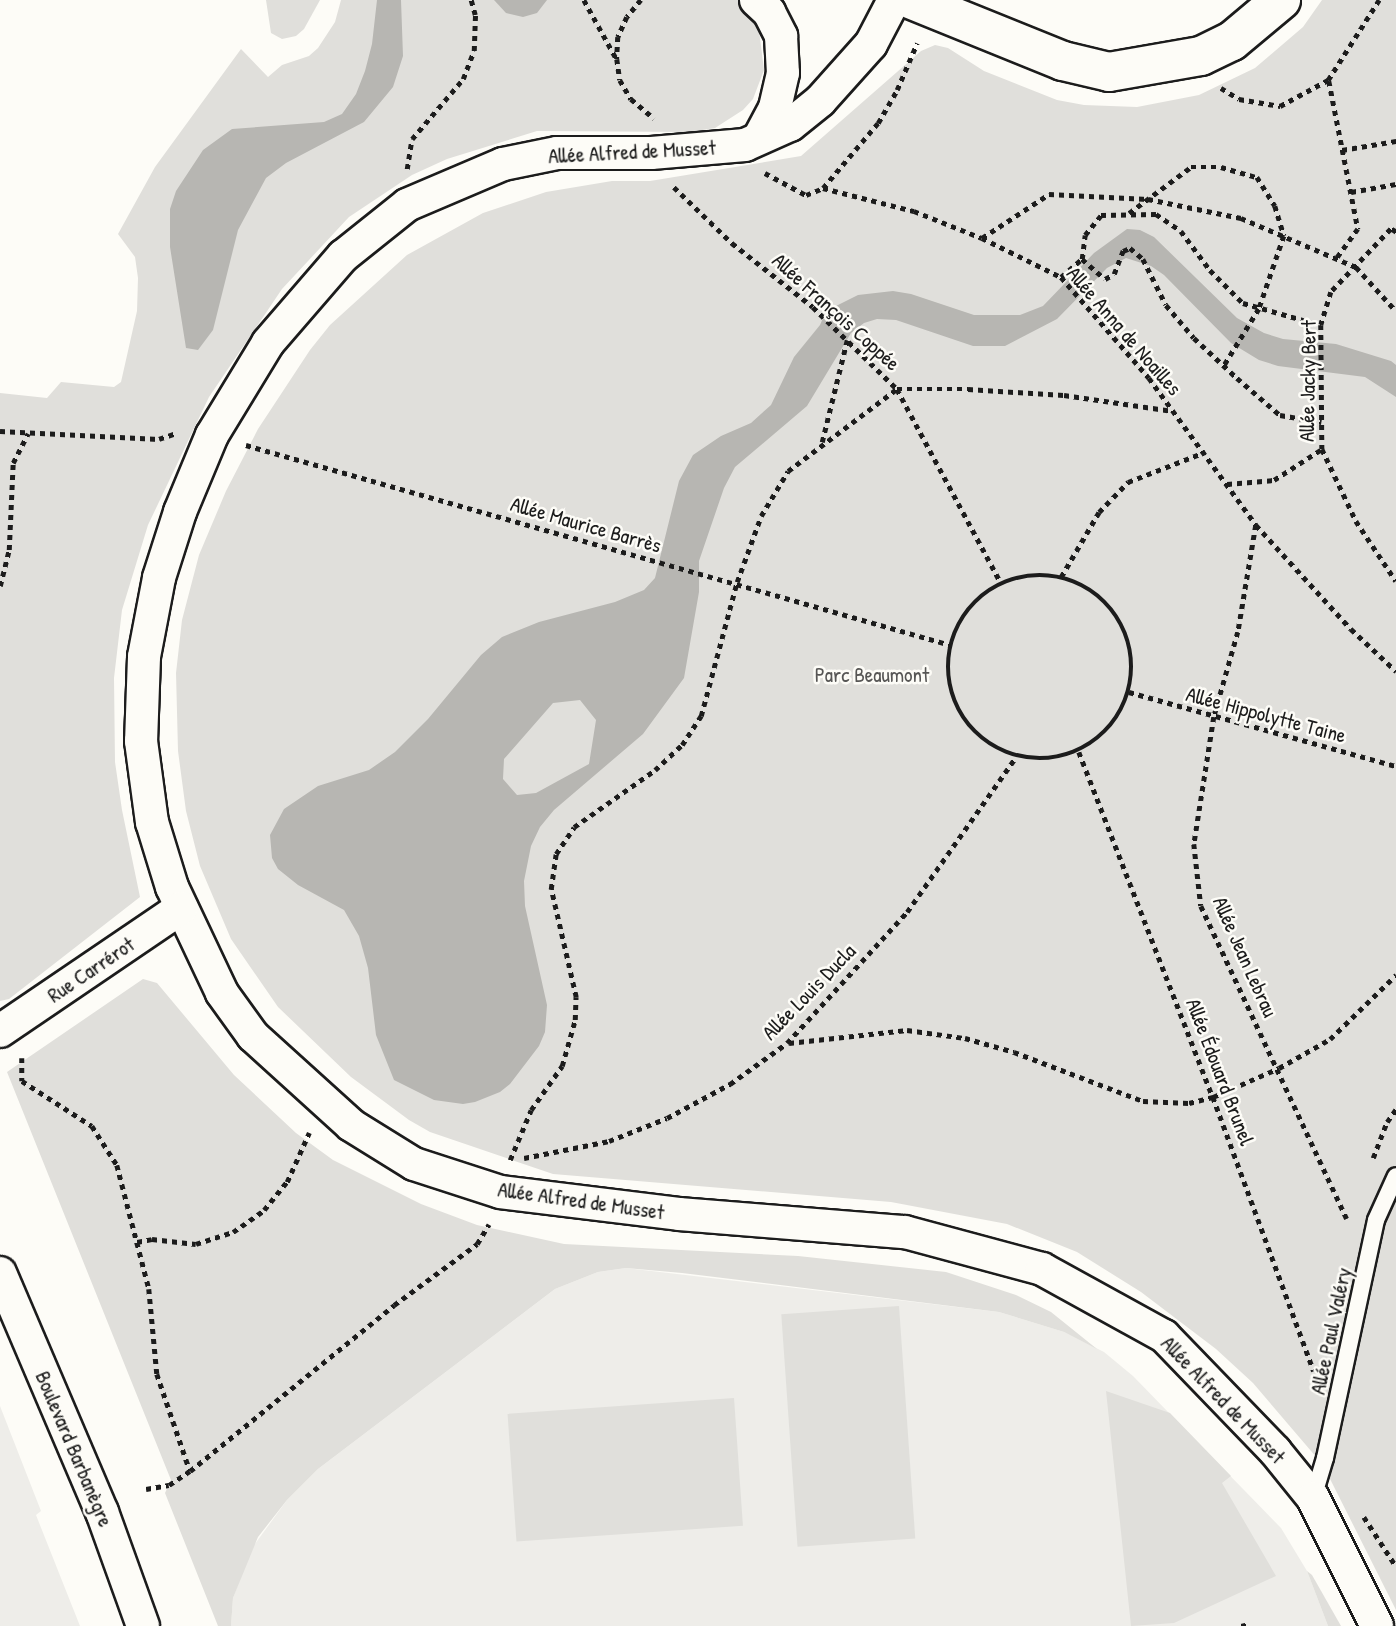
<!DOCTYPE html>
<meta charset="utf-8">
<style>
body{margin:0}
#map{position:relative;width:1396px;height:1626px;overflow:hidden;background:#fdfcf7;font-family:"Patrick Hand",sans-serif}
div>[style]{position:absolute}
[style*='--x']{left:calc(var(--x)*1px);top:calc(var(--y)*1px);width:calc(var(--w)*1px);rotate:calc(var(--a)*1deg)}
.built>*{inset:0;background:#eeede9}
.green>*{inset:0;background:#e0dfdb;transform-origin:0 0}
.water>*{inset:0;background:#b7b6b2}
.path>*{height:4.5px;margin-top:-2.25px;transform-origin:0;background:repeating-linear-gradient(90deg,#1c1c1c 0 5px,transparent 0 10px)}
.path>.ring{margin:-2.25px;padding:0;box-sizing:content-box;background:none;border:4.5px solid #1c1c1c;border-radius:50%}
.roads{filter:drop-shadow(2px 0 #1c1c1c) drop-shadow(-2px 0 #1c1c1c) drop-shadow(0 2px #1c1c1c) drop-shadow(0 -2px #1c1c1c)}
.service>*{height:16px;margin:-8px;padding:0 8px;transform-origin:8px;border-radius:8px;background:#fdfcf7}
.minor>*{height:32px;margin:-16px;padding:0 16px;transform-origin:16px;border-radius:16px;background:#fdfcf7}
.secondary>*{height:38px;margin:-19px;padding:0 19px;transform-origin:19px;border-radius:19px;background:#fdfcf7}
span{translate:-50% -50%;white-space:nowrap;text-align:center;line-height:1.15;-webkit-text-stroke:5px #fdfcf7;paint-order:stroke}
.street-label{font-size:21px;color:#1c1c1c}
.park-label{font-size:21px;color:#575655}
</style>
<div id="map">
<div class="built">
<i style="clip-path:polygon(626px 1268px,999px 1312px,1064px 1332px,1104px 1352px,1133px 1376px,1281px 1528px,1307px 1571px,1328px 1626px,231px 1626px,233px 1598px,252px 1548px,287px 1500px,318px 1469px,555px 1289px,598px 1272px)"></i>
<i style="clip-path:polygon(0 1406px,41px 1511px,36px 1515px,80px 1626px,0 1626px)"></i>
</div>
<div class="green">
<i style="clip-path:polygon(266px 0,320px 0,304px 29px,296px 36px,282px 39px,271px 33px)"></i>
<i style="clip-path:polygon(341px 0,740px 0,759px 30px,764px 70px,753px 99px,743px 110px,715px 128px,690px 132px,537px 131px,447px 159px,412px 175px,349px 217px,282px 289px,209px 397px,148px 525px,122px 610px,114px 678px,115px 762px,122px 810px,140px 897px,9px 999px,0 1001px,0 393px,47px 398px,61px 382px,114px 387px,121px 382px,137px 311px,138px 278px,135px 257px,118px 234px,155px 167px,241px 49px,268px 77px,282px 65px,309px 56px,318px 48px,335px 22px)"></i>
<i style="clip-path:polygon(1322px 0,1396px 0,1396px 1610px,1323px 1465px,1253px 1383px,1216px 1349px,1141px 1292px,1077px 1252px,1007px 1224px,891px 1202px,553px 1174px,430px 1132px,409px 1120px,351px 1077px,278px 1007px,231px 939px,200px 866px,186px 811px,178px 751px,176px 673px,182px 620px,199px 555px,226px 491px,258px 429px,310px 350px,330px 325px,407px 255px,483px 213px,546px 192px,612px 181px,650px 181px,801px 156px,921px 51px,935px 45px,948px 48px,984px 71px,1057px 100px,1084px 105px,1137px 107px,1199px 95px,1255px 68px,1303px 27px)"></i>
<i style="clip-path:polygon(143px 979px,157px 983px,234px 1075px,296px 1133px,333px 1160px,421px 1204px,477px 1225px,564px 1244px,798px 1256px,946px 1272px,1016px 1295px,1051px 1312px,1097px 1349px,1064px 1332px,999px 1312px,682px 1273px,626px 1268px,598px 1272px,555px 1289px,318px 1469px,287px 1500px,258px 1537px,233px 1598px,231px 1626px,218px 1626px,165px 1493px,171px 1480px,7px 1072px)"></i>
<i style="left:899px;top:1306px;width:233px;height:118px;rotate:86deg"></i>
<i style="clip-path:polygon(1106px 1391px,1170px 1413px,1231px 1476px,1222px 1483px,1276px 1576px,1174px 1623px,1131px 1626px)"></i>
<i style="left:734px;top:1398px;width:128px;height:227px;rotate:86deg"></i>
<i style="clip-path:polygon(1307px 1571px,1312px 1575px,1341px 1626px,1328px 1626px)"></i>
</div>
<div class="water">
<i style="clip-path:polygon(377px 0,401px 0,403px 56px,393px 87px,364px 122px,286px 163px,266px 178px,238px 230px,213px 330px,198px 350px,186px 348px,170px 247px,170px 209px,176px 191px,203px 150px,232px 129px,324px 122px,342px 114px,356px 94px,365px 71px,372px 44px)"></i>
<i style="clip-path:polygon(494px 0,547px 0,537px 13px,523px 17px,506px 13px)"></i>
<i style="clip-path:polygon(evenodd,1127px 229px,1140px 230px,1154px 237px,1237px 318px,1264px 333px,1283px 339px,1336px 344px,1391px 361px,1396px 365px,1396px 397px,1365px 377px,1278px 366px,1259px 360px,1231px 343px,1164px 275px,1151px 266px,1126px 258px,1107px 268px,1057px 319px,1005px 346px,973px 346px,896px 320px,877px 319px,864px 323px,851px 333px,807px 406px,735px 467px,724px 488px,699px 561px,699px 592px,684px 678px,643px 734px,554px 810px,540px 827px,531px 846px,524px 881px,525px 906px,547px 1005px,545px 1032px,539px 1046px,510px 1084px,500px 1092px,475px 1102px,463px 1104px,434px 1100px,394px 1080px,376px 1035px,368px 968px,359px 936px,344px 910px,298px 885px,278px 869px,272px 858px,270px 835px,284px 809px,318px 786px,369px 770px,395px 752px,428px 719px,481px 655px,502px 637px,539px 622px,615px 602px,644px 590px,655px 578px,679px 481px,693px 455px,721px 436px,751px 423px,771px 405px,794px 357px,820px 325px,826px 311px,858px 295px,893px 291px,911px 294px,974px 315px,1020px 315px,1043px 306px,1094px 253px,1127px 229px,580px 700px,596px 720px,589px 764px,536px 793px,517px 795px,503px 779px,504px 759px,553px 703px,580px 700px)"></i>
</div>
<div class="path">
<i style="--x:584;--y:0;--w:66;--a:61.1"></i>
<i style="--x:641;--y:0;--w:22;--a:129"></i>
<i style="--x:627;--y:17;--w:22;--a:114"></i>
<i style="--x:618;--y:37;--w:22;--a:93"></i>
<i style="--x:617;--y:59;--w:21;--a:82"></i>
<i style="--x:620;--y:80;--w:22;--a:60"></i>
<i style="--x:631;--y:99;--w:30;--a:40"></i>
<i style="--x:1329;--y:81;--w:151;--a:78.9"></i>
<i style="--x:1358;--y:229;--w:37;--a:126"></i>
<i style="--x:1221;--y:88;--w:21;--a:31"></i>
<i style="--x:1239;--y:99;--w:42;--a:9.7"></i>
<i style="--x:1280;--y:106;--w:55;--a:-28.4"></i>
<i style="--x:1328;--y:80;--w:95;--a:-57.5"></i>
<i style="--x:1342;--y:150;--w:55;--a:-9.5"></i>
<i style="--x:407;--y:169;--w:30;--a:-81"></i>
<i style="--x:412;--y:139;--w:79;--a:-49.6"></i>
<i style="--x:463;--y:79;--w:30;--a:-69"></i>
<i style="--x:474;--y:51;--w:36;--a:-88"></i>
<i style="--x:475;--y:15;--w:16;--a:-105"></i>
<i style="--x:765;--y:173;--w:47;--a:28.2"></i>
<i style="--x:806;--y:195;--w:18;--a:-22"></i>
<i style="--x:823;--y:188;--w:94;--a:14.2"></i>
<i style="--x:914;--y:211;--w:73;--a:21.7"></i>
<i style="--x:982;--y:238;--w:88;--a:26.3"></i>
<i style="--x:1061;--y:277;--w:134;--a:48.9"></i>
<i style="--x:1149;--y:378;--w:182;--a:53.9"></i>
<i style="--x:1256;--y:525;--w:141;--a:47.6"></i>
<i style="--x:1351;--y:629;--w:62;--a:43"></i>
<i style="--x:674;--y:187;--w:81;--a:44"></i>
<i style="--x:732;--y:243;--w:103;--a:38.3"></i>
<i style="--x:813;--y:307;--w:117;--a:44.3"></i>
<i style="--x:897;--y:389;--w:220;--a:61.8"></i>
<i style="--x:823;--y:188;--w:85;--a:-49.8"></i>
<i style="--x:878;--y:123;--w:38;--a:-60"></i>
<i style="--x:897;--y:90;--w:51;--a:-66.9"></i>
<i style="--x:1351;--y:192;--w:46;--a:-10.1"></i>
<i style="--x:1129;--y:213;--w:77;--a:-36.6"></i>
<i style="--x:1191;--y:167;--w:30;--a:0"></i>
<i style="--x:1221;--y:167;--w:37;--a:16"></i>
<i style="--x:1257;--y:177;--w:34;--a:58"></i>
<i style="--x:1275;--y:206;--w:31;--a:73"></i>
<i style="--x:1284;--y:236;--w:77;--a:108.9"></i>
<i style="--x:1259;--y:309;--w:67;--a:121.6"></i>
<i style="--x:1396;--y:232;--w:6;--a:-149"></i>
<i style="--x:1391;--y:229;--w:87;--a:133.6"></i>
<i style="--x:1331;--y:292;--w:34;--a:107"></i>
<i style="--x:1321;--y:325;--w:124;--a:89.5"></i>
<i style="--x:1322;--y:449;--w:80;--a:64.7"></i>
<i style="--x:1356;--y:521;--w:72;--a:56.3"></i>
<i style="--x:982;--y:238;--w:80;--a:-33.3"></i>
<i style="--x:1049;--y:194;--w:99;--a:2.9"></i>
<i style="--x:1148;--y:199;--w:95;--a:11.5"></i>
<i style="--x:1241;--y:218;--w:125;--a:23.1"></i>
<i style="--x:1356;--y:267;--w:59;--a:47.7"></i>
<i style="--x:1082;--y:259;--w:30;--a:41"></i>
<i style="--x:1105;--y:279;--w:10;--a:-29"></i>
<i style="--x:1114;--y:274;--w:25;--a:-69"></i>
<i style="--x:1123;--y:251;--w:8;--a:-23"></i>
<i style="--x:1130;--y:248;--w:17;--a:40"></i>
<i style="--x:1143;--y:259;--w:51;--a:63.4"></i>
<i style="--x:1166;--y:305;--w:43;--a:49.7"></i>
<i style="--x:1194;--y:338;--w:59;--a:42.9"></i>
<i style="--x:1237;--y:378;--w:57;--a:40.7"></i>
<i style="--x:1280;--y:415;--w:42;--a:9.7"></i>
<i style="--x:1061;--y:277;--w:28;--a:-41"></i>
<i style="--x:1082;--y:259;--w:24;--a:-83"></i>
<i style="--x:1085;--y:235;--w:26;--a:-51"></i>
<i style="--x:1101;--y:215;--w:55;--a:-1"></i>
<i style="--x:1156;--y:214;--w:30;--a:34"></i>
<i style="--x:1181;--y:231;--w:49;--a:53.4"></i>
<i style="--x:1210;--y:270;--w:47;--a:45"></i>
<i style="--x:1243;--y:303;--w:81;--a:15.8"></i>
<i style="--x:0;--y:431;--w:159;--a:2.9"></i>
<i style="--x:159;--y:439;--w:18;--a:-19"></i>
<i style="--x:822;--y:442;--w:105;--a:-76.2"></i>
<i style="--x:246;--y:445;--w:733;--a:15.84"></i>
<i style="--x:1227;--y:484;--w:47;--a:-4.9"></i>
<i style="--x:1274;--y:480;--w:57;--a:-32.9"></i>
<i style="--x:1256;--y:525;--w:109;--a:99.5"></i>
<i style="--x:1238;--y:632;--w:88;--a:105.8"></i>
<i style="--x:1214;--y:717;--w:129;--a:98.9"></i>
<i style="--x:1194;--y:844;--w:62;--a:83.6"></i>
<i style="--x:1201;--y:906;--w:345;--a:65"></i>
<i class="ring" style="left:948px;top:575px;width:179.5px;height:179.5px"></i>
<i style="--x:1061;--y:577;--w:75;--a:-59.7"></i>
<i style="--x:1099;--y:512;--w:42;--a:-46"></i>
<i style="--x:1128;--y:482;--w:83;--a:-21.3"></i>
<i style="--x:0;--y:586;--w:37;--a:-76"></i>
<i style="--x:9;--y:550;--w:87;--a:-87.4"></i>
<i style="--x:13;--y:463;--w:33;--a:-63"></i>
<i style="--x:1129;--y:692;--w:277;--a:15.5"></i>
<i style="--x:1079;--y:752;--w:370;--a:68.8"></i>
<i style="--x:1213;--y:1097;--w:292;--a:69.8"></i>
<i style="--x:789;--y:1043;--w:119;--a:-6.3"></i>
<i style="--x:907;--y:1030;--w:59;--a:7.9"></i>
<i style="--x:965;--y:1038;--w:51;--a:15.9"></i>
<i style="--x:1014;--y:1052;--w:138;--a:20.8"></i>
<i style="--x:1143;--y:1101;--w:46;--a:2.5"></i>
<i style="--x:1189;--y:1103;--w:25;--a:-14"></i>
<i style="--x:1213;--y:1097;--w:72;--a:-23.7"></i>
<i style="--x:1279;--y:1068;--w:59;--a:-29.6"></i>
<i style="--x:1330;--y:1039;--w:92;--a:-44.1"></i>
<i style="--x:22;--y:1058;--w:23;--a:90"></i>
<i style="--x:22;--y:1081;--w:83;--a:32.7"></i>
<i style="--x:92;--y:1126;--w:46;--a:57.3"></i>
<i style="--x:117;--y:1165;--w:128;--a:75.5"></i>
<i style="--x:149;--y:1289;--w:85;--a:84.6"></i>
<i style="--x:157;--y:1374;--w:102;--a:71.2"></i>
<i style="--x:524;--y:1158;--w:87;--a:-11.3"></i>
<i style="--x:609;--y:1141;--w:62;--a:-21.6"></i>
<i style="--x:667;--y:1118;--w:72;--a:-28.4"></i>
<i style="--x:730;--y:1084;--w:70;--a:-35.7"></i>
<i style="--x:787;--y:1043;--w:178;--a:-47.5"></i>
<i style="--x:907;--y:912;--w:189;--a:-54.9"></i>
<i style="--x:1373;--y:1158;--w:39;--a:-69"></i>
<i style="--x:1387;--y:1122;--w:16;--a:-55"></i>
<i style="--x:510;--y:1160;--w:54;--a:-67.2"></i>
<i style="--x:531;--y:1110;--w:54;--a:-54.8"></i>
<i style="--x:562;--y:1066;--w:48;--a:-74.2"></i>
<i style="--x:575;--y:1020;--w:23;--a:-88"></i>
<i style="--x:576;--y:997;--w:111;--a:-103"></i>
<i style="--x:551;--y:889;--w:35;--a:-82"></i>
<i style="--x:556;--y:854;--w:32;--a:-56"></i>
<i style="--x:574;--y:827;--w:99;--a:-35.1"></i>
<i style="--x:655;--y:770;--w:37;--a:-43"></i>
<i style="--x:682;--y:745;--w:35;--a:-57"></i>
<i style="--x:701;--y:716;--w:139;--a:-75"></i>
<i style="--x:737;--y:582;--w:70;--a:-70"></i>
<i style="--x:761;--y:516;--w:52;--a:-59"></i>
<i style="--x:788;--y:471;--w:136;--a:-37"></i>
<i style="--x:897;--y:389;--w:71;--a:0"></i>
<i style="--x:968;--y:389;--w:96;--a:3.6"></i>
<i style="--x:1064;--y:395;--w:110;--a:8.4"></i>
<i style="--x:137;--y:1242;--w:15;--a:-11"></i>
<i style="--x:152;--y:1239;--w:44;--a:6.5"></i>
<i style="--x:196;--y:1244;--w:39;--a:-18"></i>
<i style="--x:233;--y:1232;--w:38;--a:-35"></i>
<i style="--x:264;--y:1210;--w:36;--a:-51"></i>
<i style="--x:287;--y:1182;--w:54;--a:-65.8"></i>
<i style="--x:146;--y:1489;--w:23;--a:-10"></i>
<i style="--x:169;--y:1485;--w:25;--a:-34"></i>
<i style="--x:190;--y:1471;--w:263;--a:-39.1"></i>
<i style="--x:394;--y:1305;--w:103;--a:-36.3"></i>
<i style="--x:477;--y:1244;--w:23;--a:-59"></i>
<i style="--x:1364;--y:1517;--w:59;--a:56.9"></i>
<i style="--x:1241;--y:1626;--w:9;--a:-13"></i>
</div>
<div class="roads">
<div class="service">
<i style="--x:1313;--y:1498;--w:42;--a:-73.3"></i>
<i style="--x:1325;--y:1458;--w:243;--a:-77.9"></i>
<i style="--x:1376;--y:1220;--w:48;--a:-65.6"></i>
</div>
<div class="minor">
<i style="--x:756;--y:0;--w:18;--a:43"></i>
<i style="--x:769;--y:12;--w:27;--a:63"></i>
<i style="--x:781;--y:36;--w:37;--a:87"></i>
<i style="--x:783;--y:73;--w:36;--a:103"></i>
<i style="--x:775;--y:108;--w:34;--a:118"></i>
<i style="--x:894;--y:0;--w:50;--a:117.6"></i>
<i style="--x:871;--y:44;--w:76;--a:131.8"></i>
<i style="--x:820;--y:101;--w:38;--a:141"></i>
<i style="--x:790;--y:125;--w:49;--a:156"></i>
<i style="--x:745;--y:145;--w:94;--a:175.1"></i>
<i style="--x:651;--y:153;--w:94;--a:180"></i>
<i style="--x:557;--y:153;--w:55;--a:168.5"></i>
<i style="--x:503;--y:164;--w:104;--a:156.9"></i>
<i style="--x:407;--y:205;--w:82;--a:141.4"></i>
<i style="--x:343;--y:256;--w:115;--a:130.8"></i>
<i style="--x:268;--y:343;--w:108;--a:121.3"></i>
<i style="--x:212;--y:435;--w:83;--a:112.6"></i>
<i style="--x:180;--y:512;--w:69;--a:107.7"></i>
<i style="--x:159;--y:578;--w:80;--a:100.8"></i>
<i style="--x:144;--y:657;--w:84;--a:92"></i>
<i style="--x:141;--y:741;--w:82;--a:82.3"></i>
<i style="--x:152;--y:822;--w:68;--a:72.9"></i>
<i style="--x:172;--y:887;--w:117;--a:64.7"></i>
<i style="--x:222;--y:993;--w:53;--a:54.2"></i>
<i style="--x:253;--y:1036;--w:132;--a:42.2"></i>
<i style="--x:351;--y:1125;--w:74;--a:31.8"></i>
<i style="--x:414;--y:1164;--w:90;--a:18"></i>
<i style="--x:500;--y:1192;--w:180;--a:7"></i>
<i style="--x:679;--y:1214;--w:227;--a:4.6"></i>
<i style="--x:905;--y:1232;--w:142;--a:15.1"></i>
<i style="--x:1042;--y:1269;--w:139;--a:28.8"></i>
<i style="--x:1164;--y:1336;--w:160;--a:46"></i>
<i style="--x:1275;--y:1451;--w:60;--a:51"></i>
<i style="--x:1313;--y:1498;--w:143;--a:63.4"></i>
<i style="--x:0;--y:1031;--w:219;--a:-34.2"></i>
<i style="--x:0;--y:1273;--w:260;--a:66.9"></i>
<i style="--x:102;--y:1512;--w:121;--a:70.2"></i>
</div>
<div class="secondary">
<i style="--x:912;--y:0;--w:163;--a:22"></i>
<i style="--x:1063;--y:61;--w:47;--a:13.4"></i>
<i style="--x:1109;--y:72;--w:93;--a:-9.9"></i>
<i style="--x:1201;--y:56;--w:34;--a:-26"></i>
<i style="--x:1232;--y:41;--w:64;--a:-39.9"></i>
</div>
</div>
<div class="street-label">
<span style="left:632px;top:152px;rotate:-3deg">Allée Alfred de Musset</span>
<span style="left:836px;top:312px;rotate:42deg">Allée François Coppée</span>
<span style="left:1124px;top:331px;rotate:49deg">Allée Anna de Noailles</span>
<span style="left:1308px;top:381px;rotate:-89deg">Allée Jacky Bert</span>
<span style="left:586px;top:525px;rotate:16deg">Allée Maurice Barrès</span>
<span style="left:1266px;top:715px;rotate:15deg">Allée Hippolytte Taine</span>
<span style="left:1245px;top:957px;rotate:66deg">Allée Jean Lebrau</span>
<span style="left:91px;top:970px;rotate:-34deg">Rue Carrérot</span>
<span style="left:809px;top:992px;rotate:-46deg">Allée Louis Ducla</span>
<span style="left:1220px;top:1072px;rotate:69deg">Allée Édouard Brunel</span>
<span style="left:581px;top:1201px;rotate:8deg">Allée Alfred de Musset</span>
<span style="left:1331px;top:1331px;rotate:-78deg">Allée Paul Valéry</span>
<span style="left:1223px;top:1400px;rotate:46deg">Allée Alfred de Musset</span>
<span style="left:74px;top:1449px;rotate:67deg">Boulevard Barbanègre</span>
</div>
<div class="park-label">
<span style="left:872px;top:675px">Parc Beaumont</span>
</div>
</div>
